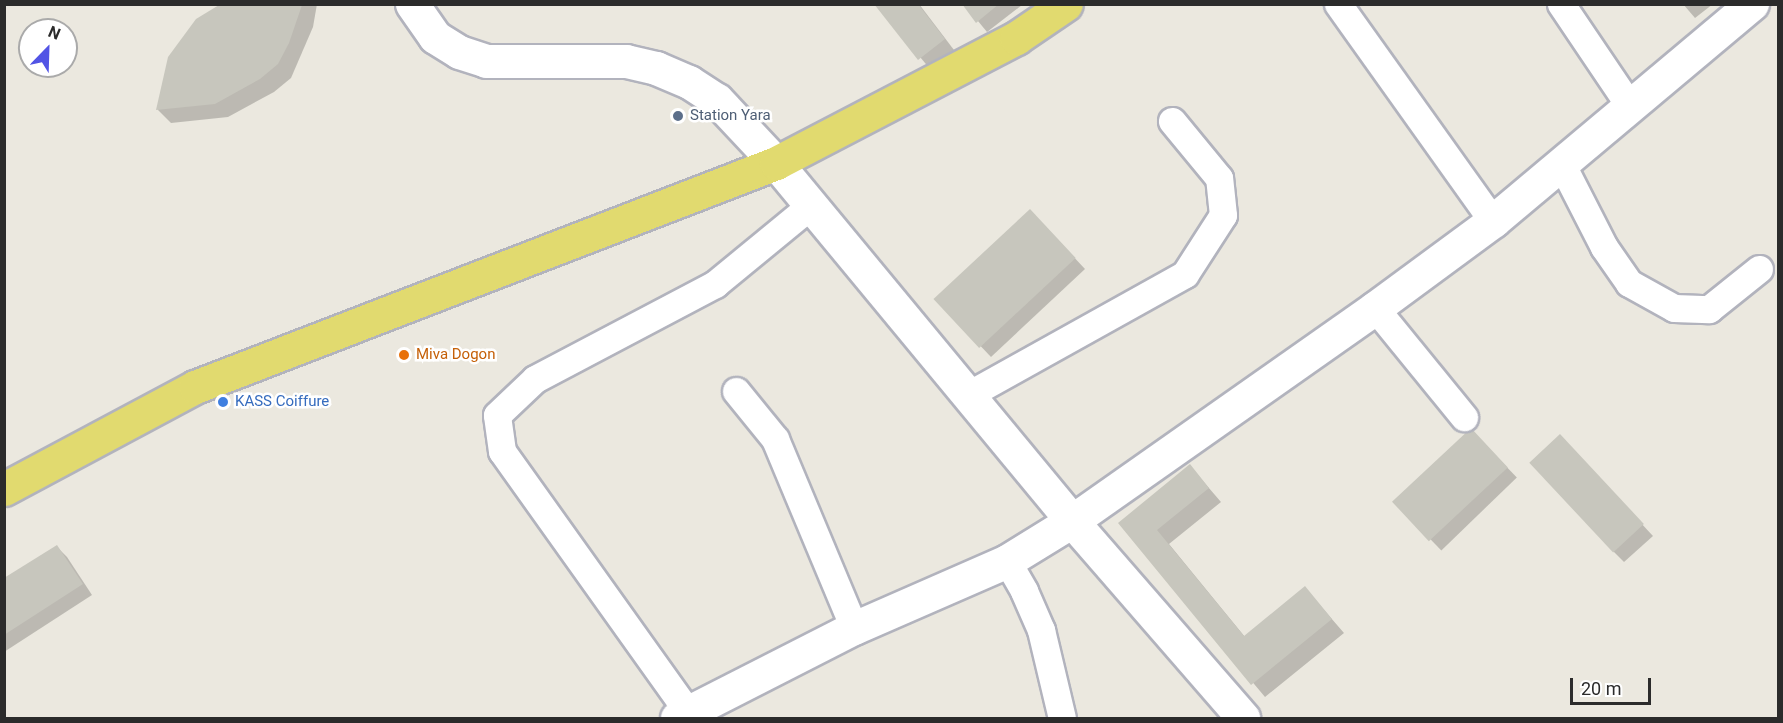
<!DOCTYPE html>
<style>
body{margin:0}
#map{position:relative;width:1783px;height:723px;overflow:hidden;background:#ebe8df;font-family:Roboto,sans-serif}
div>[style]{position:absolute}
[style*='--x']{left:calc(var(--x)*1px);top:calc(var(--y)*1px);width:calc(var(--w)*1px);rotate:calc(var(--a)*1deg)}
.shadow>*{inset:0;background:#0003;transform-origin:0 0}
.building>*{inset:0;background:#c7c6bd;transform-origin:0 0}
.roads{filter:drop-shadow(2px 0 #b2b3bd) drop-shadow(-2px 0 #b2b3bd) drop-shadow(0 2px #b2b3bd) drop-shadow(0 -2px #b2b3bd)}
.minor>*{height:27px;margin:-13.5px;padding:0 13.5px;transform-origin:13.5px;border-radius:13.5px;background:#fff}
.tertiary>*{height:33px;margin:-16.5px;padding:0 16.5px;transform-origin:16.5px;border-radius:16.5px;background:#fff}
.secondary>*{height:33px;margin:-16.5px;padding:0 16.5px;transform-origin:16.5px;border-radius:16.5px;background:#fff}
.primary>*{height:33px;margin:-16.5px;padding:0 16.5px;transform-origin:16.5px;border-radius:16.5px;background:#e1da6f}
.dots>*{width:16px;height:16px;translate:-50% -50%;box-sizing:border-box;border:3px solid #fff;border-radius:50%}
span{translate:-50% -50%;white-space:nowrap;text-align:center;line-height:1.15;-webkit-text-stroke:5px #fff;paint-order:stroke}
.service-label{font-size:15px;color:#4e5e75}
.left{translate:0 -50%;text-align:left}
.food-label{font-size:15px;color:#c56008}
.shop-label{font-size:15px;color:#366cbe}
.frame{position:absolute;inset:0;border:6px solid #2b2b2b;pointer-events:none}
.north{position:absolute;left:18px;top:18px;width:60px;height:60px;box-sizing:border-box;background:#fff;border:2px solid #aaa;border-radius:50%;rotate:23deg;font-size:16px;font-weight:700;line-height:24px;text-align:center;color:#2b2b2b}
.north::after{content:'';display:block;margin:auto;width:21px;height:27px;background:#5254e5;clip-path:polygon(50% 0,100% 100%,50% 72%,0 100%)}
.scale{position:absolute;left:1570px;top:678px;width:81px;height:27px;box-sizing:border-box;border:3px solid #2b2b2b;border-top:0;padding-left:8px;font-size:18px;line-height:21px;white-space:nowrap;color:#2b2b2b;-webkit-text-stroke:4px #fff;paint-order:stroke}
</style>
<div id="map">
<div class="shadow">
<i style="clip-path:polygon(225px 4px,317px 4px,313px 27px,291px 78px,274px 92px,228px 117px,171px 123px,158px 110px,169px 57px,197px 20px)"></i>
<i style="clip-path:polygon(876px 4px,919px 4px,954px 50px,930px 69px)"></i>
<i style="clip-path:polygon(964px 4px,1022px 5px,987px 32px)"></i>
<i style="clip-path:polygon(1683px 4px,1713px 4px,1695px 18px)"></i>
<i style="clip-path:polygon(1040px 221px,1085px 269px,991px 357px,936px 299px)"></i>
<i style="left:1471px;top:430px;width:66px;height:105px;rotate:46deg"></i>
<i style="clip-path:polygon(1570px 447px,1653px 536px,1624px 562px,1614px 552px)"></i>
<i style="clip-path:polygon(1190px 466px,1221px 502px,1169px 544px,1245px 637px,1305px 588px,1344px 633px,1265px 697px,1120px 524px)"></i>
<i style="clip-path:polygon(57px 547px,67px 557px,92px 595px,4px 652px,4px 580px)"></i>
</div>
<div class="building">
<i style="clip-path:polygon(874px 4px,918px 4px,945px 39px,918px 60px)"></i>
<i style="clip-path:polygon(962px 4px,999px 4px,976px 23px)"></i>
<i style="clip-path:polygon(219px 5px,302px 5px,289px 43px,278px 64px,260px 79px,215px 104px,156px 110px,168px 57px,196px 19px)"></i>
<i style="left:1030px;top:209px;width:67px;height:132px;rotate:47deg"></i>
<i style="left:1471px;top:428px;width:54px;height:108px;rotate:47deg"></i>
<i style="left:1560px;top:434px;width:123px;height:42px;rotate:47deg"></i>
<i style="clip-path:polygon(1190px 464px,1209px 488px,1157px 530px,1244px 636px,1305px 586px,1332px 619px,1251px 685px,1118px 523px)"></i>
<i style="clip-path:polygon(57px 545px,83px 584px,4px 635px,4px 578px)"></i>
</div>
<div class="roads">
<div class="minor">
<i style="--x:1338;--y:4;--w:267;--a:54.5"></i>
<i style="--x:1561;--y:4;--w:122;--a:56"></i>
<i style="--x:1561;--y:163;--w:94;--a:62.9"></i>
<i style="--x:1604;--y:247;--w:44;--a:55.2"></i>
<i style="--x:1629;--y:283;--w:51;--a:29.1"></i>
<i style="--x:1674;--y:308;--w:35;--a:2"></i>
<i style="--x:1709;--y:309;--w:64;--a:-38.7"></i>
<i style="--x:1375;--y:308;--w:141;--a:50.8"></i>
<i style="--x:736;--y:391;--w:62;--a:50.9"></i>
<i style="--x:775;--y:439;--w:205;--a:67.3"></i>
<i style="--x:968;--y:395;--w:248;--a:-29.1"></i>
<i style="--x:1185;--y:274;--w:70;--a:-57.2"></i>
<i style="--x:1223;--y:215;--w:37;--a:-96"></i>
<i style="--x:1219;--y:178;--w:74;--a:-129.5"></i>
<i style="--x:1007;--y:561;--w:34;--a:60"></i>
<i style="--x:1024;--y:591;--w:43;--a:66.4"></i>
<i style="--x:1041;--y:630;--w:90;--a:76.6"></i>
<i style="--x:688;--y:712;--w:320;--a:-125.5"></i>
<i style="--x:502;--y:451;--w:36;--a:-98"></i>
<i style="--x:497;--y:415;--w:52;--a:-43.5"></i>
<i style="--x:535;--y:379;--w:204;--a:-27.8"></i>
<i style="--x:715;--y:284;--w:123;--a:-39.4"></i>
</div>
<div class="tertiary">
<i style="--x:412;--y:4;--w:40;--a:55.1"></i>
<i style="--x:435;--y:37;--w:28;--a:32"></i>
<i style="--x:459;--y:52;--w:28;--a:18"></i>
<i style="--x:486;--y:61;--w:140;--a:0"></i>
<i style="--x:626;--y:61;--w:31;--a:13"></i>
<i style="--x:656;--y:68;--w:36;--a:23"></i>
<i style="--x:689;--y:82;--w:33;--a:33"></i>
<i style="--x:717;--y:100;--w:86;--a:46.9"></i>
<i style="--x:776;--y:163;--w:465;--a:50.4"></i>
<i style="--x:1072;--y:521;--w:261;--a:49"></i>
</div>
<div class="secondary">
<i style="--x:677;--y:718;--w:199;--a:-27"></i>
<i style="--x:854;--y:628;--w:167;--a:-23.6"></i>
<i style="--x:1007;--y:561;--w:76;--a:-31.6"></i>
<i style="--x:1072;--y:521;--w:370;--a:-35.1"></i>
<i style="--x:1375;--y:308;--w:147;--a:-36.4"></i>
<i style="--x:1493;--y:221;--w:338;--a:-40"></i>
</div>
<div class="primary">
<i style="--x:4;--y:489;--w:217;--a:-28.1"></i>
<i style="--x:195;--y:387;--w:623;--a:-21.08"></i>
<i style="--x:776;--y:163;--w:271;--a:-27.5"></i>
<i style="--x:1016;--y:38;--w:60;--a:-34.2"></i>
</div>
</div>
<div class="dots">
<i style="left:678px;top:116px;background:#5c6f8a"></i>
<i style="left:404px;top:355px;background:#e8710a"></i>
<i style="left:223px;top:402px;background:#3f7fe0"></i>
</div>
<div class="service-label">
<span class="left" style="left:690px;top:116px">Station Yara</span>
</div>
<div class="food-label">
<span class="left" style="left:416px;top:355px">Miva Dogon</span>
</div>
<div class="shop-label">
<span class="left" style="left:235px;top:402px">KASS Coiffure</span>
</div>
<div class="frame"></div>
<div class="north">N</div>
<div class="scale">20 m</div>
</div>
